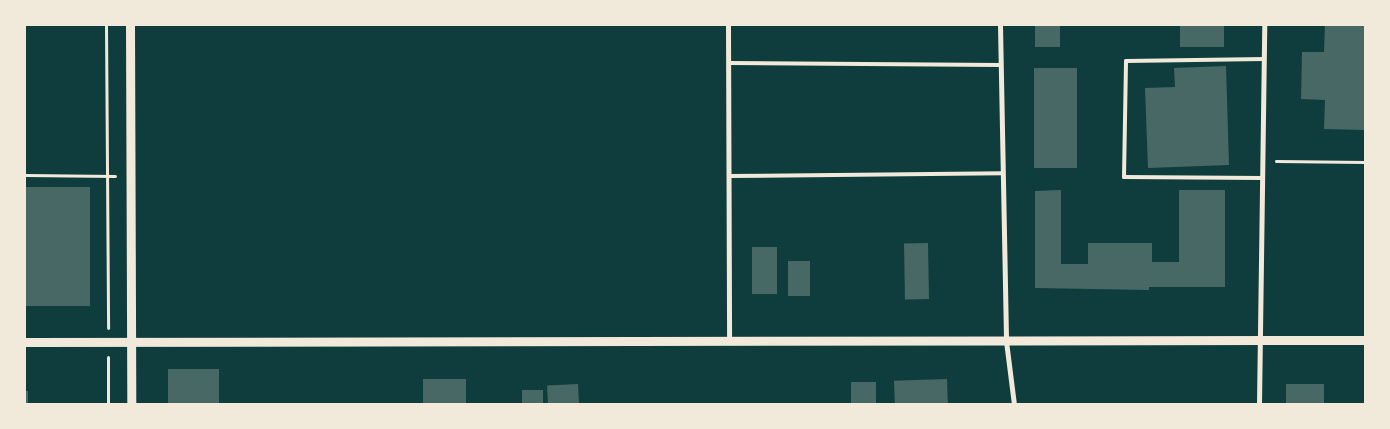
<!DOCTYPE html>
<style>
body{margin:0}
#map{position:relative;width:1390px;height:429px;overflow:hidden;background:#0f3d3e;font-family:"Open Sans",sans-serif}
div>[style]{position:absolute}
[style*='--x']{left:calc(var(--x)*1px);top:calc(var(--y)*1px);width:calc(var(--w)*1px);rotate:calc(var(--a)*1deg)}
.building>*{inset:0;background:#486865;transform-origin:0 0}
.path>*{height:3px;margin:-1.5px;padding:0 1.5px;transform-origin:1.5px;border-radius:1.5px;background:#f1e9da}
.service>*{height:4px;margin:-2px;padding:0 2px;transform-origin:2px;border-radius:2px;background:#f1e9da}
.minor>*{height:5px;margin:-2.5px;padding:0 2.5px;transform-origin:2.5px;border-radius:2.5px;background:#f1e9da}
.tertiary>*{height:9px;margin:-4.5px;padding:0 4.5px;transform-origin:4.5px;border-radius:4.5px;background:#f1e9da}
span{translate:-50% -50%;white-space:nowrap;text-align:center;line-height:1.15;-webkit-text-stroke:5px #f1e9da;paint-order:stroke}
.frame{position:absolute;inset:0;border:26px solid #f1e9da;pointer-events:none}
</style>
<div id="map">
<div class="building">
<i style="left:1035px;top:25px;width:25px;height:22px"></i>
<i style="left:1180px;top:25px;width:44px;height:22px"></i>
<i style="clip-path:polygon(1325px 25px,1365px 25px,1365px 130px,1324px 129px,1325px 100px,1301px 99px,1302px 52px,1324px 52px)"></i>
<i style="clip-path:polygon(1226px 66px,1229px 165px,1148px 168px,1145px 88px,1175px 87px,1174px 68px)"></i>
<i style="left:1034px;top:68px;width:43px;height:100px"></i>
<i style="left:25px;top:187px;width:65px;height:119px"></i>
<i style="clip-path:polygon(1061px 190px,1061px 264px,1088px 264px,1088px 243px,1152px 243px,1152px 262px,1179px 262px,1179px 190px,1225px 190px,1225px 287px,1149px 287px,1149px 290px,1035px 288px,1035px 191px)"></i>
<i style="left:928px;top:243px;width:56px;height:24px;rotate:89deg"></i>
<i style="left:752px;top:247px;width:25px;height:47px"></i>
<i style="left:788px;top:261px;width:22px;height:35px"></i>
<i style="left:168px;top:369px;width:51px;height:35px"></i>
<i style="left:423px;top:379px;width:43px;height:25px"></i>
<i style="left:947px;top:379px;width:25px;height:53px;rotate:88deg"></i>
<i style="left:876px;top:382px;width:22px;height:25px;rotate:90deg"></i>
<i style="left:578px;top:384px;width:20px;height:31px;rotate:87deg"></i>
<i style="left:1286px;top:384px;width:38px;height:20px"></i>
<i style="left:543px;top:390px;width:14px;height:21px;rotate:90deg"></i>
<i style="left:25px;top:391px;width:3px;height:13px"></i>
</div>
<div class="path">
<i style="--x:106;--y:25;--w:303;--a:89.6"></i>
<i style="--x:1276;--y:161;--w:89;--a:0.6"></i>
<i style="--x:25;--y:175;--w:90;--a:0.6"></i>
<i style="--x:108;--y:357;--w:47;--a:90"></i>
</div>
<div class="service">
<i style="--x:729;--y:63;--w:272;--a:0.4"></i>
<i style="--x:729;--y:176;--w:274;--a:-0.6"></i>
<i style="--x:1262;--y:178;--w:138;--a:-179.6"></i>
<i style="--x:1124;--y:177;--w:116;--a:-89"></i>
<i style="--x:1126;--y:61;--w:138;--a:-0.8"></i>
</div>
<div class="minor">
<i style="--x:728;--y:25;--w:316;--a:89.8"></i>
<i style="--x:1000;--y:25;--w:316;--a:88.9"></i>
<i style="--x:1006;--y:341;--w:64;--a:82.8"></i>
<i style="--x:1259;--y:404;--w:379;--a:-89.2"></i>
</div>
<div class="tertiary">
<i style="--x:130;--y:25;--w:379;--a:89.8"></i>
<i style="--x:25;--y:342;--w:1340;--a:-0.09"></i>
</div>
<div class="frame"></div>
</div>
